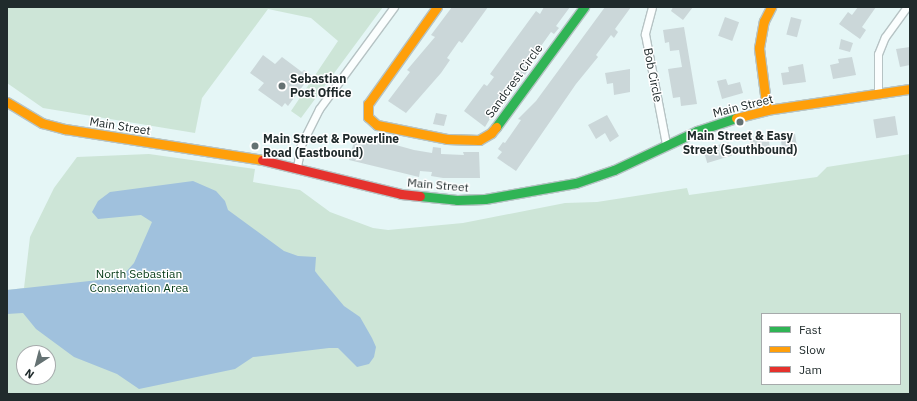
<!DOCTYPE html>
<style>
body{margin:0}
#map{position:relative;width:917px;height:401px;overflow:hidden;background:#e5f6f6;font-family:"IBM Plex Sans",sans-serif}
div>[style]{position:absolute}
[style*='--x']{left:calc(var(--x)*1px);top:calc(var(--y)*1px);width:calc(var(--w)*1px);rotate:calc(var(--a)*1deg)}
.green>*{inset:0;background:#cde5d7}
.water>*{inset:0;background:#a0c1dd}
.building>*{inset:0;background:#cbd7d9;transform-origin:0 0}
.roads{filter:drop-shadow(1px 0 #b6c3c4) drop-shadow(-1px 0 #b6c3c4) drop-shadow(0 1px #b6c3c4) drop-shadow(0 -1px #b6c3c4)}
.street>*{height:7px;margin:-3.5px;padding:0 3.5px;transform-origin:3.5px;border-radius:3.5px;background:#fbfefe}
.fast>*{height:9px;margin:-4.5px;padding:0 4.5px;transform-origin:4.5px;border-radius:4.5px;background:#30b455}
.slow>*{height:9px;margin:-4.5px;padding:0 4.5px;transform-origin:4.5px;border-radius:4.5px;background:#ff9f0a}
.jam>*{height:9px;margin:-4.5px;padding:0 4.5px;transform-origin:4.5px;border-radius:4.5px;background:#e5322d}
.dots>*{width:11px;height:11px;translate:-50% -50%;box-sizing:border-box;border:2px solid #fff;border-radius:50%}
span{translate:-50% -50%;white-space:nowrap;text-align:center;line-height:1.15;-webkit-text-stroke:3px #fff;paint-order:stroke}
.street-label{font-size:12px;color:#202b2c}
.poi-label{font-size:12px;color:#202b2c;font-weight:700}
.left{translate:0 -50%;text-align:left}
.park-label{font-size:12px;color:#043a16}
.frame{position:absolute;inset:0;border:8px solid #202b2c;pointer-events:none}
.legend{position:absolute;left:761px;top:313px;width:140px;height:72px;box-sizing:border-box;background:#fff;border:1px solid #a6aaab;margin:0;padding:5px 7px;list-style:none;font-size:12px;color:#202b2c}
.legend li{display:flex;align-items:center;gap:8px;height:20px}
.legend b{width:20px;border:1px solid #a6aaab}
.north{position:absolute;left:16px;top:345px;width:40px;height:40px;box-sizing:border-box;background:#fff;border:1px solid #a6aaab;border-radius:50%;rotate:216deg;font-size:11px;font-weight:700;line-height:16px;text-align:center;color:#202b2c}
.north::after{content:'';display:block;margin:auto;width:14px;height:18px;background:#657273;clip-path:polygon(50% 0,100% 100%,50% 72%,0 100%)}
</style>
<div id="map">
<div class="green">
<i style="clip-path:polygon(7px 7px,383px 7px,301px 118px,291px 111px,338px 41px,311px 18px,268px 9px,202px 98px,195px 133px,43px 108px,7px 83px)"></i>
<i style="clip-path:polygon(evenodd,149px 154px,255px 169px,253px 182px,300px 190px,330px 212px,373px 228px,388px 230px,463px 223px,565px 203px,597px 202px,687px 188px,689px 195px,817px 177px,827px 167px,910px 154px,910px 394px,7px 394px,7px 290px,24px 288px,30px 237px,54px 188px,77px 157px,149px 154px,762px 314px,900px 314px,900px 384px,762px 384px,762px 314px,149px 154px,24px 353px,48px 353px,48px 377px,24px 377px,24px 353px)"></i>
</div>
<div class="water">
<i style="clip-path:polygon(193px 181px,216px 191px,225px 201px,228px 210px,284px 251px,298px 256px,316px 257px,315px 271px,318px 275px,344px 306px,360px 317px,372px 338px,376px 347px,374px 357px,369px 364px,357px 367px,338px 348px,329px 348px,253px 357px,235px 369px,139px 389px,117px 374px,74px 357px,36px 329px,23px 313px,7px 314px,7px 290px,108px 279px,125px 273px,134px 263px,152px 222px,141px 215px,98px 219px,92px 212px,98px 201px,110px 192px)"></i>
</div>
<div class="building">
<i style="clip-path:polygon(452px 7px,488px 7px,462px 43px,459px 41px,447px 58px,450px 60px,441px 73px,406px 113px,388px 101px,410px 72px,407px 70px,435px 37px,431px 35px)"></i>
<i style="clip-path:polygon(544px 7px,570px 7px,556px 26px,559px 28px,554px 34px,551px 32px,531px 60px,533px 62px,523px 78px,519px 76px,503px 97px,507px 100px,502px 108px,498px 105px,485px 127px,464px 111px,484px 84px,487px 86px,494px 77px,490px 74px,536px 11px,540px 14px)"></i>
<i style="clip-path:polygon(605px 7px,631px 7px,615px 29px,618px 32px,614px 38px,611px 35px,596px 55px,598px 57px,576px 84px,516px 171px,497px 158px,502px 152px,498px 149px,503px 142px,505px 143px,521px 120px,518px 119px,536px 101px)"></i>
<i style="clip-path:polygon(673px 7px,693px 7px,683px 20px,671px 11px)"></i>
<i style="clip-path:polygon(858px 7px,876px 7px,862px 27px,866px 30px,860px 39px,839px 24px,848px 12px,852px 15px)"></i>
<i style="left:725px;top:17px;width:15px;height:20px;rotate:20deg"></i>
<i style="left:791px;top:17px;width:11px;height:18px;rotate:15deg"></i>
<i style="clip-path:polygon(684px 27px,697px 104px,681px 106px,680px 97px,673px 98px,668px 69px,682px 67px,679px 50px,670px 51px,669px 42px,665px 43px,663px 30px)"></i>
<i style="clip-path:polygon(841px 39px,853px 43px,850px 52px,839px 49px)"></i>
<i style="clip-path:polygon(910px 47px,910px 65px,900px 67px,896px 49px)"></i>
<i style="clip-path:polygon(263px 55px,275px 64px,282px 57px,302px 72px,304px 70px,311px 75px,288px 106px,285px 103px,282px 107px,258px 90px,264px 83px,250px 73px)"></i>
<i style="clip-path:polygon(852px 57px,856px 75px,833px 79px,830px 65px,839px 63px,838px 59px)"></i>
<i style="clip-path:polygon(803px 64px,806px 82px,783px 85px,781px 73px,789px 72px,788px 67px)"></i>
<i style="clip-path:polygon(630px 69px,630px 92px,614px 95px,613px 83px,607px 84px,605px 73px)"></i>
<i style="clip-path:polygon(726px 79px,728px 85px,740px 82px,743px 93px,722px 99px,717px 81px)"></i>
<i style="clip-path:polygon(436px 113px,447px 115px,444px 126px,433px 124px)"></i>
<i style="clip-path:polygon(607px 115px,619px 136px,610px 142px,605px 133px,596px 139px,588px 125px)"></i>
<i style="left:895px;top:116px;width:19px;height:22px;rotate:81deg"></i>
<i style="clip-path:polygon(356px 134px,414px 150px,432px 153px,433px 147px,441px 148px,441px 154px,464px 155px,463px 152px,479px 152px,480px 178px,443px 178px,431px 176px,432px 172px,420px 171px,419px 177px,349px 160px)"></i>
<i style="left:795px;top:134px;width:19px;height:15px;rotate:81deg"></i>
<i style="left:769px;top:139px;width:15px;height:19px;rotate:86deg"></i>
<i style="left:728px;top:142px;width:14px;height:26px;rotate:73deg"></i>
</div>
<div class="roads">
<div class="street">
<i style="--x:652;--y:7;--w:28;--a:105"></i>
<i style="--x:645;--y:34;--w:112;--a:79.2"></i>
<i style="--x:878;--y:94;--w:40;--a:-90"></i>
<i style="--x:878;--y:54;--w:18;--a:-68"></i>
<i style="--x:885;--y:37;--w:37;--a:-54"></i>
<i style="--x:297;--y:167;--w:22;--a:-80"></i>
<i style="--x:301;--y:145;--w:40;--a:-63.4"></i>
<i style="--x:319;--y:109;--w:127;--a:-53.7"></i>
</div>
<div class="fast">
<i style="--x:496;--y:127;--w:149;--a:-53.7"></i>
<i style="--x:420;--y:196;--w:37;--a:6"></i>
<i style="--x:457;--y:200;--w:28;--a:-2"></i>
<i style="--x:485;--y:199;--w:92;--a:-10"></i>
<i style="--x:576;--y:183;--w:40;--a:-18.9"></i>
<i style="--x:614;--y:170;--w:92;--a:-25.2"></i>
<i style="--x:697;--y:131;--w:41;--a:-18.4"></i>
</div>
<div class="slow">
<i style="--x:437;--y:7;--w:119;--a:125.4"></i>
<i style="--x:368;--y:104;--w:13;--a:90"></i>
<i style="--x:368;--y:117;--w:12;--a:42"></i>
<i style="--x:377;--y:125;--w:71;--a:11.3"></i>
<i style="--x:447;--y:139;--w:32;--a:2"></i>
<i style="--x:479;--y:140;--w:14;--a:-30"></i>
<i style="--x:491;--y:133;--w:8;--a:-50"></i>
<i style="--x:7;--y:102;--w:41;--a:31"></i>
<i style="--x:42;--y:123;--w:24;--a:15"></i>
<i style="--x:65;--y:129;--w:199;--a:8.9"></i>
<i style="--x:767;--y:110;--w:63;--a:-97.4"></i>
<i style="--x:759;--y:48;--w:27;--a:-80"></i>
<i style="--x:764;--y:21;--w:16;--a:-63"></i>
<i style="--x:736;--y:118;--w:32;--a:-14"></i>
<i style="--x:767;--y:110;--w:145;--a:-8.4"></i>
</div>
<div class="jam">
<i style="--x:262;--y:160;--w:143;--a:13.7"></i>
<i style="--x:401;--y:194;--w:19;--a:6"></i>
</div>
</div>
<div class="dots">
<i style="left:282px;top:86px;background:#657273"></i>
<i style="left:740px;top:122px;background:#657273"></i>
<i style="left:255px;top:146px;background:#657273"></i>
</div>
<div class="street-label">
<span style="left:653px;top:75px;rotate:79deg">Bob Circle</span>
<span style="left:514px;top:81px;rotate:-54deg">Sandcrest Circle</span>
<span style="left:743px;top:106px;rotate:-14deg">Main Street</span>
<span style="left:120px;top:126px;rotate:9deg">Main Street</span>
<span style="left:438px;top:185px;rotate:5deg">Main Street</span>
</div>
<div class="poi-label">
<span class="left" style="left:290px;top:86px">Sebastian<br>Post Office</span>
<span style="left:740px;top:143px">Main Street &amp; Easy<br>Street (Southbound)</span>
<span class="left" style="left:263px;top:146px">Main Street &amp; Powerline<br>Road (Eastbound)</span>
</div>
<div class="park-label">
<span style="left:139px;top:281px">North Sebastian<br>Conservation Area</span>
</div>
<div class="frame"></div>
<ul class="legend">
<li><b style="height:5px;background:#30b455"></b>Fast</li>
<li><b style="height:5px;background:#ff9f0a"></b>Slow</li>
<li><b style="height:5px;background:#e5322d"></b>Jam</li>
</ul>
<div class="north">N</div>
</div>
